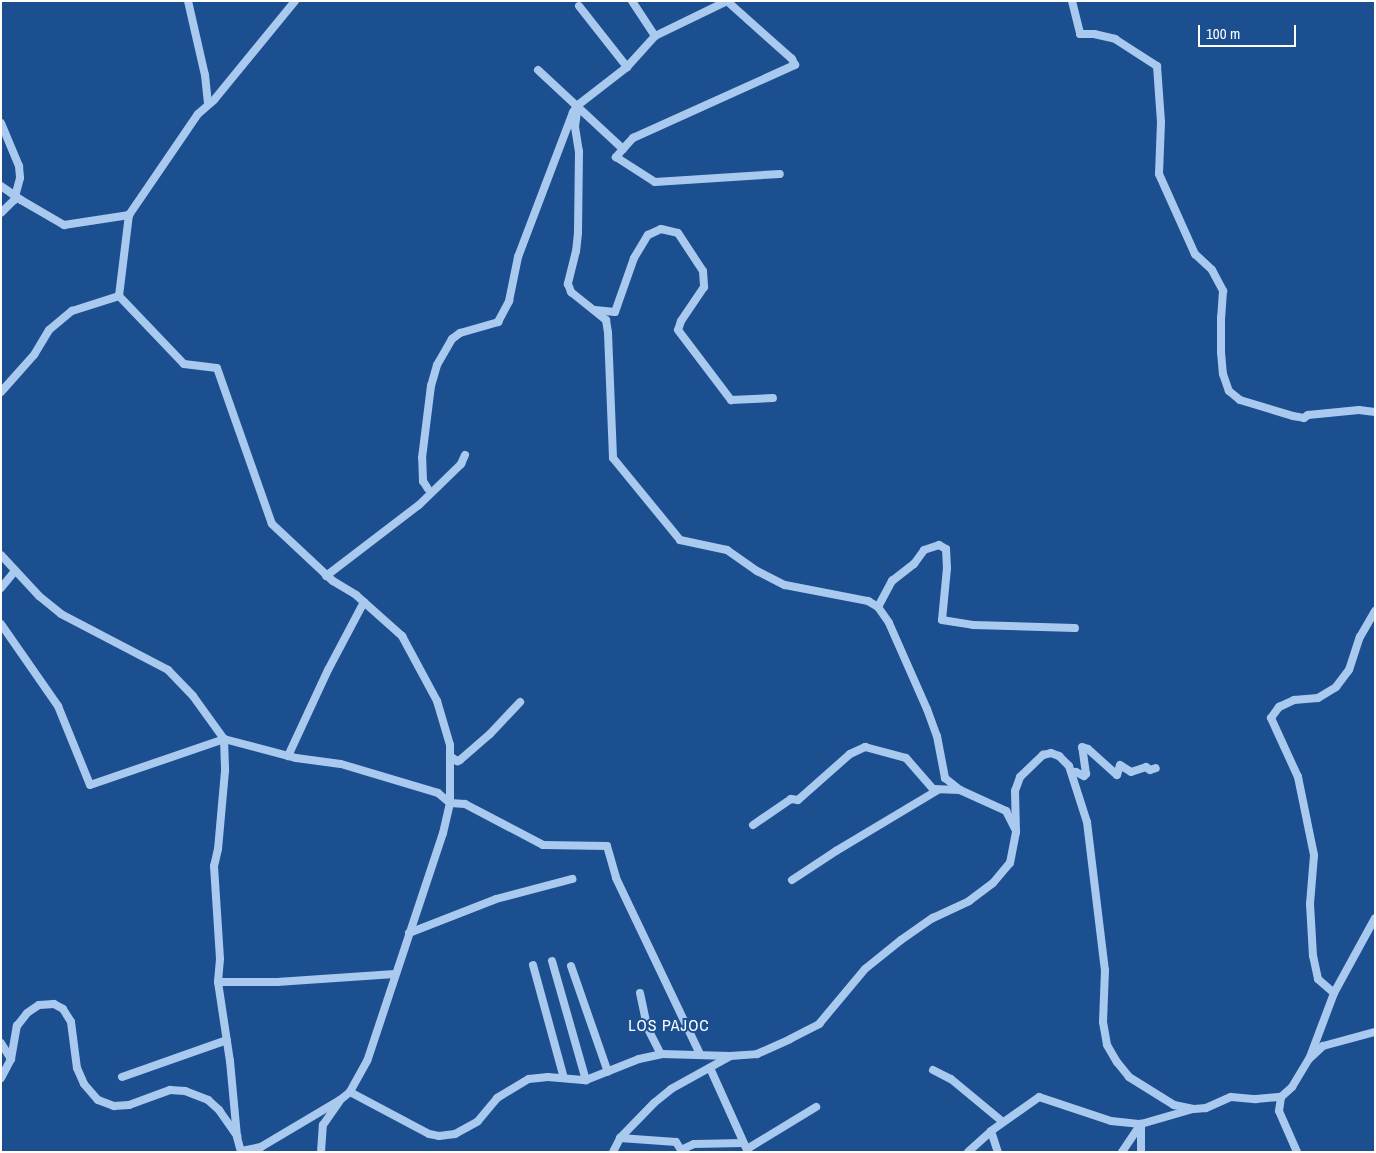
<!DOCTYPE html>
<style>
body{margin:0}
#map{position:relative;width:1376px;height:1153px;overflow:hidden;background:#1b4f8f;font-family:"Archivo Narrow",sans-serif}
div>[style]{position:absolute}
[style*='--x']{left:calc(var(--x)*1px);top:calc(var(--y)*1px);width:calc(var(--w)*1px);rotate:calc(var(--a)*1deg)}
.minor>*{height:8px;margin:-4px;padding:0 4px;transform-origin:4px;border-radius:4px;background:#a9c9ee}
.minor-bridge>*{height:8px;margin:-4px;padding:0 4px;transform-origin:4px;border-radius:4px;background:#a9c9ee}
span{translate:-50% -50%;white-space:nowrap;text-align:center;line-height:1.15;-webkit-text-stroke:4px #1b4f8f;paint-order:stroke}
.quarter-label{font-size:16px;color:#fff;letter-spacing:1px}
.frame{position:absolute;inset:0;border:2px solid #fff;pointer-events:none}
.scale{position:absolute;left:1198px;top:25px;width:98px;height:22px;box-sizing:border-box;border:2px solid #fff;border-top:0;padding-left:6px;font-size:15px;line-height:18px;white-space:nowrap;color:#fff;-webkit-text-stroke:4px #1b4f8f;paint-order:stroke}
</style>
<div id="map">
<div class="minor">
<i style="--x:188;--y:1;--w:76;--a:77.1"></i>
<i style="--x:205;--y:75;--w:28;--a:84"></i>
<i style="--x:632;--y:1;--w:42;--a:56.7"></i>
<i style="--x:1072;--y:1;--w:34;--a:76"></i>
<i style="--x:1080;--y:34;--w:14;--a:0"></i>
<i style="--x:1094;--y:34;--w:22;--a:13"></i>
<i style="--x:1115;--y:39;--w:50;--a:32.7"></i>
<i style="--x:1157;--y:66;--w:56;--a:85.9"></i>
<i style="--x:1161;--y:122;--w:52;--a:92.2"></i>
<i style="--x:1159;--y:174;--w:88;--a:65.8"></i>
<i style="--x:1195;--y:254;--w:23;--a:43"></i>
<i style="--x:1212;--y:270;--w:24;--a:62"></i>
<i style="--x:1223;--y:291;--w:26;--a:94"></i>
<i style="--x:1221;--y:317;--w:35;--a:90"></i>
<i style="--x:1221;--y:352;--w:22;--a:85"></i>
<i style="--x:1223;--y:374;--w:18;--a:71"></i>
<i style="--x:1229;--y:391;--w:14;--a:39"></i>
<i style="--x:1240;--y:400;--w:55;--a:16.8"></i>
<i style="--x:1293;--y:416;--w:11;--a:10"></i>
<i style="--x:1304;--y:418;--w:5;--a:-37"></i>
<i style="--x:1308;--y:415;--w:51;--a:-5.6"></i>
<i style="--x:1359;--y:410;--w:16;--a:7"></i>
<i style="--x:579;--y:6;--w:78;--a:51.8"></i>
<i style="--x:538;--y:70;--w:116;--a:42.9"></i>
<i style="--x:623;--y:149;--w:11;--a:131"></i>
<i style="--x:616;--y:157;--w:46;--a:32.7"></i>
<i style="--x:655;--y:182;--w:125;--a:-3.7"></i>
<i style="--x:578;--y:105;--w:22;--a:98"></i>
<i style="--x:575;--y:127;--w:24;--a:81"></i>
<i style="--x:579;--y:151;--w:82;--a:90.7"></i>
<i style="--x:578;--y:233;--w:18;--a:96"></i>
<i style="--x:576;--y:251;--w:34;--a:104"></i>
<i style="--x:568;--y:284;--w:9;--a:69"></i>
<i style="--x:571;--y:292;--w:45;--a:38.7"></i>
<i style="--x:606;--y:320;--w:13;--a:81"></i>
<i style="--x:608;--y:333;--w:125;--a:87.7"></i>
<i style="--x:613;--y:458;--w:106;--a:50.7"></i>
<i style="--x:680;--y:540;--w:48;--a:12"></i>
<i style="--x:727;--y:550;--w:37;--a:35"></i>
<i style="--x:757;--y:571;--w:31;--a:27"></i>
<i style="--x:785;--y:585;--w:85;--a:10.9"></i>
<i style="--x:868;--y:601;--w:12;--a:31"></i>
<i style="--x:878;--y:607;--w:19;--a:55"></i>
<i style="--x:889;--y:623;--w:94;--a:66.2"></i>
<i style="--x:927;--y:709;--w:29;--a:70"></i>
<i style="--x:937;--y:736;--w:43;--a:79.2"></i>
<i style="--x:945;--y:778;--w:19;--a:39"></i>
<i style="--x:960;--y:790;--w:51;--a:24.5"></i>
<i style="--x:1006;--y:811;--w:20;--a:63"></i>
<i style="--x:1;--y:123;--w:47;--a:67.3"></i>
<i style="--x:19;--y:166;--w:12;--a:85"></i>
<i style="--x:20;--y:178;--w:23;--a:105"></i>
<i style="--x:14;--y:200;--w:18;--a:135"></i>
<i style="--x:623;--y:149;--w:15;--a:-48"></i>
<i style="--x:633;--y:138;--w:178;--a:-24.3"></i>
<i style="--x:795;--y:65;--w:7;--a:-117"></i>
<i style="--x:792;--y:59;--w:87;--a:-138.3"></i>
<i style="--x:1;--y:186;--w:12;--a:35"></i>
<i style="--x:21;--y:200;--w:50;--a:30.2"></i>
<i style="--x:64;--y:225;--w:66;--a:-8.7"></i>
<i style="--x:119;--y:296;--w:94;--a:46.3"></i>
<i style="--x:184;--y:364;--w:33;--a:7"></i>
<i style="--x:217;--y:368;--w:165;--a:70.6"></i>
<i style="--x:272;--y:524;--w:83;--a:43.1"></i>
<i style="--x:333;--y:581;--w:27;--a:31"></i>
<i style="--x:356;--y:595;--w:62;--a:41.7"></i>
<i style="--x:402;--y:636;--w:74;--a:61.7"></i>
<i style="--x:437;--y:701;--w:46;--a:73.5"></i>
<i style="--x:450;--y:745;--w:58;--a:90"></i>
<i style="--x:450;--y:803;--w:31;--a:103"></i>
<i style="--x:443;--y:833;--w:240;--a:108.4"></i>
<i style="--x:367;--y:1061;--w:35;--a:119"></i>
<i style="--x:350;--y:1092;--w:13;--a:141"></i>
<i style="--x:340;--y:1100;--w:92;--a:149.3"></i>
<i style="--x:261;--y:1147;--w:20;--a:169"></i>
<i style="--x:595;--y:310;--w:20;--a:6"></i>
<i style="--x:615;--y:312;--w:57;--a:-70.6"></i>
<i style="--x:634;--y:258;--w:27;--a:-59"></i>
<i style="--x:648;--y:235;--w:14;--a:-25"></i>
<i style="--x:661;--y:229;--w:17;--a:13"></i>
<i style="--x:678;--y:233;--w:45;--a:56.7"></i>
<i style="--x:703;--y:271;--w:16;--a:86"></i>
<i style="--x:704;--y:287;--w:41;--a:124.1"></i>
<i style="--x:681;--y:321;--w:9;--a:108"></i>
<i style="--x:678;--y:330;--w:88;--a:52.9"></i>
<i style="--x:731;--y:400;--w:42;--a:-2.7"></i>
<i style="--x:1;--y:392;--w:50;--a:-48.3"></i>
<i style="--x:34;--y:355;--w:29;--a:-59"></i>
<i style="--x:49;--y:330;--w:30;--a:-40"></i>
<i style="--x:72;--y:311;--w:49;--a:-17.7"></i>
<i style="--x:119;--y:296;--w:82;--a:-83"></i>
<i style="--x:129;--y:215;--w:122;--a:-55.7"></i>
<i style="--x:198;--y:114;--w:21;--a:-41"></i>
<i style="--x:214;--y:100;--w:128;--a:-50.7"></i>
<i style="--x:428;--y:489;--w:9;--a:-122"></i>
<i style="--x:423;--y:481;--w:23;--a:-92"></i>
<i style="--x:422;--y:458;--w:73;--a:-82.9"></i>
<i style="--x:431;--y:386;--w:22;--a:-74"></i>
<i style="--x:437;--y:365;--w:30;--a:-60"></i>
<i style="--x:452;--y:339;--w:10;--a:-37"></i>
<i style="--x:460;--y:333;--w:40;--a:-16"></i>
<i style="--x:498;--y:322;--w:24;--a:-62"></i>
<i style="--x:509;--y:301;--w:45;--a:-78.4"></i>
<i style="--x:518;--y:257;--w:155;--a:-69.2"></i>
<i style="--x:573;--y:112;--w:9;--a:-54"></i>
<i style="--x:578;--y:105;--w:62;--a:-37.8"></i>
<i style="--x:627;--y:67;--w:42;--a:-47.9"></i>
<i style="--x:655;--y:36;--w:80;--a:-25.9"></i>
<i style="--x:1;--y:555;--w:56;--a:47.2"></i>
<i style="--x:39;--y:596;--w:28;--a:39"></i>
<i style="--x:61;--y:614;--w:121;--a:27.6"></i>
<i style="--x:168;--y:670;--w:36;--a:46"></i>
<i style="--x:193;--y:696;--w:53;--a:54.2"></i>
<i style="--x:224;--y:739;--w:74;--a:14.8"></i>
<i style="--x:296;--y:758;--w:45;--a:7.6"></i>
<i style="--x:341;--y:764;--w:101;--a:16.6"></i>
<i style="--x:438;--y:793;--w:16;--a:40"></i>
<i style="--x:450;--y:803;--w:15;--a:4"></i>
<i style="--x:465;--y:804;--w:88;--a:27.7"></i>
<i style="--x:543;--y:845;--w:64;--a:0.9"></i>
<i style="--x:607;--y:846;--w:33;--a:74"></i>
<i style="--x:616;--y:878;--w:195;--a:64.5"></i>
<i style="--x:326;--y:576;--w:117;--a:-37.4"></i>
<i style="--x:419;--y:505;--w:59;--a:-44.3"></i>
<i style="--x:461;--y:464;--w:10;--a:-66"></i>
<i style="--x:1;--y:588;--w:22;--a:-51"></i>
<i style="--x:878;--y:607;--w:30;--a:-62"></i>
<i style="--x:892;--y:581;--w:28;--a:-38"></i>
<i style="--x:914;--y:564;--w:17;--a:-54"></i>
<i style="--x:924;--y:550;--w:16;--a:-18"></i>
<i style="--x:939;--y:545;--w:8;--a:30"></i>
<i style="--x:946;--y:549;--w:19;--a:87"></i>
<i style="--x:947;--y:568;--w:52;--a:95.5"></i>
<i style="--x:942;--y:620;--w:31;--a:9"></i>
<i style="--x:973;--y:625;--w:102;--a:1.7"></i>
<i style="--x:1;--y:624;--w:100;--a:55.2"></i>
<i style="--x:58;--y:706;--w:85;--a:67.9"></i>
<i style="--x:90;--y:785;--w:142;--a:-18.9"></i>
<i style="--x:224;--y:739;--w:32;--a:88"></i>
<i style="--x:225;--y:771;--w:78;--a:95.1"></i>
<i style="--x:218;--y:849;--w:17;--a:103"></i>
<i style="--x:214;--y:866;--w:93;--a:86.3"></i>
<i style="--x:220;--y:959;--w:23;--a:95"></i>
<i style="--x:218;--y:982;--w:80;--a:81.4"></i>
<i style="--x:230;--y:1061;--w:76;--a:84.7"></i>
<i style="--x:237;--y:1137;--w:16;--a:75"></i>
<i style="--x:288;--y:756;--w:95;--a:-65.1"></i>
<i style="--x:328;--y:670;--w:77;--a:-62.1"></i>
<i style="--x:450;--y:756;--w:9;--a:36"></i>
<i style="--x:457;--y:761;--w:3;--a:-18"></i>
<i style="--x:460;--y:760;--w:40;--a:-41"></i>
<i style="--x:490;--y:734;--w:44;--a:-46.8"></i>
<i style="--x:1072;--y:773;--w:4;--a:-14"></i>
<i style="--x:1076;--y:772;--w:9;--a:27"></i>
<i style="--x:1084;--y:776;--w:3;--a:-45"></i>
<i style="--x:1086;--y:774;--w:27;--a:-98"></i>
<i style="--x:1082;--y:747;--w:6;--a:18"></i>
<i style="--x:1088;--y:749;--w:39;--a:42"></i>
<i style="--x:1117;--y:775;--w:10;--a:-73"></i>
<i style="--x:1120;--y:765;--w:13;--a:32"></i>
<i style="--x:1131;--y:772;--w:16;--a:-18"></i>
<i style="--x:1146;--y:767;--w:5;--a:37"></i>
<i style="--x:1150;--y:770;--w:6;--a:-18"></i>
<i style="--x:753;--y:825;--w:46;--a:-34.4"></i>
<i style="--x:791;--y:799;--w:7;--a:8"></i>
<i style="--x:798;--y:800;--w:69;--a:-41.5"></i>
<i style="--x:850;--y:754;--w:17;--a:-25"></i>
<i style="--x:865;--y:747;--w:42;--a:15"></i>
<i style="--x:906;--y:758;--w:41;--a:48.9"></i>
<i style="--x:933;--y:789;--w:27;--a:2"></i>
<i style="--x:792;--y:880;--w:53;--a:-33.4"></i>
<i style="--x:836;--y:851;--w:119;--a:-30.9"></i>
<i style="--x:409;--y:933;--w:93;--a:-21.3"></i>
<i style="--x:496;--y:899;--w:79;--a:-14.7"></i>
<i style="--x:552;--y:961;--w:124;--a:74.1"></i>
<i style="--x:533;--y:965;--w:117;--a:74.7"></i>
<i style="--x:571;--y:966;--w:112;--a:70.8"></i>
<i style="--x:218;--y:982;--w:59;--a:0"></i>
<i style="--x:277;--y:982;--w:118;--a:-3.9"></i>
<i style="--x:640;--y:993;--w:35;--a:78"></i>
<i style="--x:647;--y:1027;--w:30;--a:63"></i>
<i style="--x:1334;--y:993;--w:21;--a:-139"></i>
<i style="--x:1318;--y:979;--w:24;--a:-102"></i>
<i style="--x:1313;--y:956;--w:52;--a:-93.3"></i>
<i style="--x:1310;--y:904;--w:49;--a:-85.3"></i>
<i style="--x:1314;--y:855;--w:80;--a:-101.6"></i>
<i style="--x:1298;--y:777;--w:65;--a:-114.6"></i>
<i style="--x:1271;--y:718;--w:14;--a:-54"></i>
<i style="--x:1279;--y:707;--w:17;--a:-25"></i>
<i style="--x:1294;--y:700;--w:24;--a:-5"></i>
<i style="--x:1318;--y:698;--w:21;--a:-31"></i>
<i style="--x:1336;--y:687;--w:21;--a:-53"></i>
<i style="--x:1349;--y:670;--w:35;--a:-72"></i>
<i style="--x:1360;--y:637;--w:30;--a:-60"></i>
<i style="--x:1;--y:1043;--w:19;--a:58"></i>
<i style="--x:1310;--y:1057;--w:68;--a:-69.4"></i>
<i style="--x:1334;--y:993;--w:85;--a:-61.3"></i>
<i style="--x:710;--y:1068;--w:92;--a:65.7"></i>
<i style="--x:933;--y:1070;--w:20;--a:27"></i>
<i style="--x:951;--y:1079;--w:67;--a:39.6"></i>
<i style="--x:122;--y:1077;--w:111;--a:-19.4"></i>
<i style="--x:1;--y:1078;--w:21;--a:-62"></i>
<i style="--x:11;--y:1059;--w:34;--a:-80"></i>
<i style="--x:17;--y:1026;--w:16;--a:-52"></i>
<i style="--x:27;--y:1013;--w:14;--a:-34"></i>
<i style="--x:39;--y:1005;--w:15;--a:-4"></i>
<i style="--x:54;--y:1004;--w:10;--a:29"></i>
<i style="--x:63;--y:1009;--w:15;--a:58"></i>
<i style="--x:71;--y:1022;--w:46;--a:82.6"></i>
<i style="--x:77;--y:1068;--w:17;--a:66"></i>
<i style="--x:84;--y:1084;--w:21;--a:49"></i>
<i style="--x:98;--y:1100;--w:17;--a:21"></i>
<i style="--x:114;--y:1106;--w:15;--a:-4"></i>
<i style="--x:129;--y:1105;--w:44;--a:-20.1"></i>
<i style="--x:170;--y:1090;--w:15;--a:4"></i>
<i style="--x:185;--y:1091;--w:25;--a:21"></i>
<i style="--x:208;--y:1100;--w:15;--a:42"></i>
<i style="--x:219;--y:1110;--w:32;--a:55"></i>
<i style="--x:350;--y:1092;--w:89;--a:28"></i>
<i style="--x:429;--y:1134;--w:10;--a:11"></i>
<i style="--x:439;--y:1136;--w:16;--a:-7"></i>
<i style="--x:455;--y:1134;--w:26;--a:-29"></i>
<i style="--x:478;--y:1121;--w:30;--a:-50"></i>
<i style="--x:497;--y:1098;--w:37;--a:-31"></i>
<i style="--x:529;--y:1079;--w:19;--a:-6"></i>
<i style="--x:548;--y:1077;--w:38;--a:5"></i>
<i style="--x:586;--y:1080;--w:57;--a:-21.6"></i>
<i style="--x:639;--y:1059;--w:24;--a:-12"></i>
<i style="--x:662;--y:1054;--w:68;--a:1.7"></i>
<i style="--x:730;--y:1056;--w:27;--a:-4"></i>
<i style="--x:757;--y:1054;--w:36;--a:-24"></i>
<i style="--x:790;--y:1039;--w:33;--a:-27"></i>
<i style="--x:819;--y:1024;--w:72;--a:-50.1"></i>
<i style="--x:865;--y:969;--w:46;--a:-38.9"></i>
<i style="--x:901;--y:940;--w:39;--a:-35"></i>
<i style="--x:933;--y:918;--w:40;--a:-25"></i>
<i style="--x:969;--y:901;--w:30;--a:-37"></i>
<i style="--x:993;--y:883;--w:26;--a:-50"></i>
<i style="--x:1010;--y:863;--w:32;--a:-79"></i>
<i style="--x:1016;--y:832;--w:41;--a:-91.4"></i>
<i style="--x:1015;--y:791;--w:15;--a:-70"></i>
<i style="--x:1020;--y:777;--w:32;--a:-44"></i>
<i style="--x:1043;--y:755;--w:8;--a:-14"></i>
<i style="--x:1051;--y:753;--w:9;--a:21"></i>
<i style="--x:1059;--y:756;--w:14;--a:45"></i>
<i style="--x:1069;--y:766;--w:59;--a:72.2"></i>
<i style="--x:1087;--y:822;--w:149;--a:83.1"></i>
<i style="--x:1105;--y:970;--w:52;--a:92.2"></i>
<i style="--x:1103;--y:1022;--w:23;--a:80"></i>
<i style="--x:1107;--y:1045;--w:20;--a:60"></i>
<i style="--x:1117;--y:1062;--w:19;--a:51"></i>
<i style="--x:1129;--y:1077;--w:53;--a:31.9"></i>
<i style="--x:1174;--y:1105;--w:20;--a:11"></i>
<i style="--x:1194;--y:1109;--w:12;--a:-5"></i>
<i style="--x:1206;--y:1108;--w:27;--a:-24"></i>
<i style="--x:1231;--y:1097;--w:25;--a:5"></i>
<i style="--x:1256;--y:1099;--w:25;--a:-5"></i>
<i style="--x:1281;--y:1097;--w:15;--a:-42"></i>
<i style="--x:1292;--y:1087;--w:33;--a:-59"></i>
<i style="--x:1309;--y:1059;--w:19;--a:-43"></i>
<i style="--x:1323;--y:1046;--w:54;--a:-15.1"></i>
<i style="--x:1281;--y:1097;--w:14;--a:98"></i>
<i style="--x:1279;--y:1111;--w:45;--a:66.3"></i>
<i style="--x:991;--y:1131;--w:22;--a:72"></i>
<i style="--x:620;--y:1138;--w:56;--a:4.1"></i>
<i style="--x:676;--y:1142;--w:9;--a:58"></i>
<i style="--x:681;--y:1150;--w:14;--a:-25"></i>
<i style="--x:694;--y:1144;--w:49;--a:-1.2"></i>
<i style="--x:747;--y:1149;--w:81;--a:-31.3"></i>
<i style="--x:321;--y:1152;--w:27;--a:-86"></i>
<i style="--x:323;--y:1125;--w:28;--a:-55"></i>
<i style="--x:613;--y:1152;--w:16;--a:-63"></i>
<i style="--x:620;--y:1138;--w:49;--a:-45.8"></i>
<i style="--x:654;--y:1103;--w:22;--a:-39"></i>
<i style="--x:671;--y:1089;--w:66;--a:-28.9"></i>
<i style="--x:968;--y:1152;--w:31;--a:-42"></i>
<i style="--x:991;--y:1131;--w:59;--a:-35.3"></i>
<i style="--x:1039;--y:1097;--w:76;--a:18.4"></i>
<i style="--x:1111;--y:1121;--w:30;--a:6"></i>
<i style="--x:1141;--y:1124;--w:28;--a:90"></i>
<i style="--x:1122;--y:1152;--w:34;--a:-56"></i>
<i style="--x:1141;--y:1124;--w:54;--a:-16.1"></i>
</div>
<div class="minor-bridge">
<i style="--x:11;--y:193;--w:12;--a:35"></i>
</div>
<div class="quarter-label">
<span style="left:669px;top:1025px">LOS PAJOC</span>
</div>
<div class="frame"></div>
<div class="scale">100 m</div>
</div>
